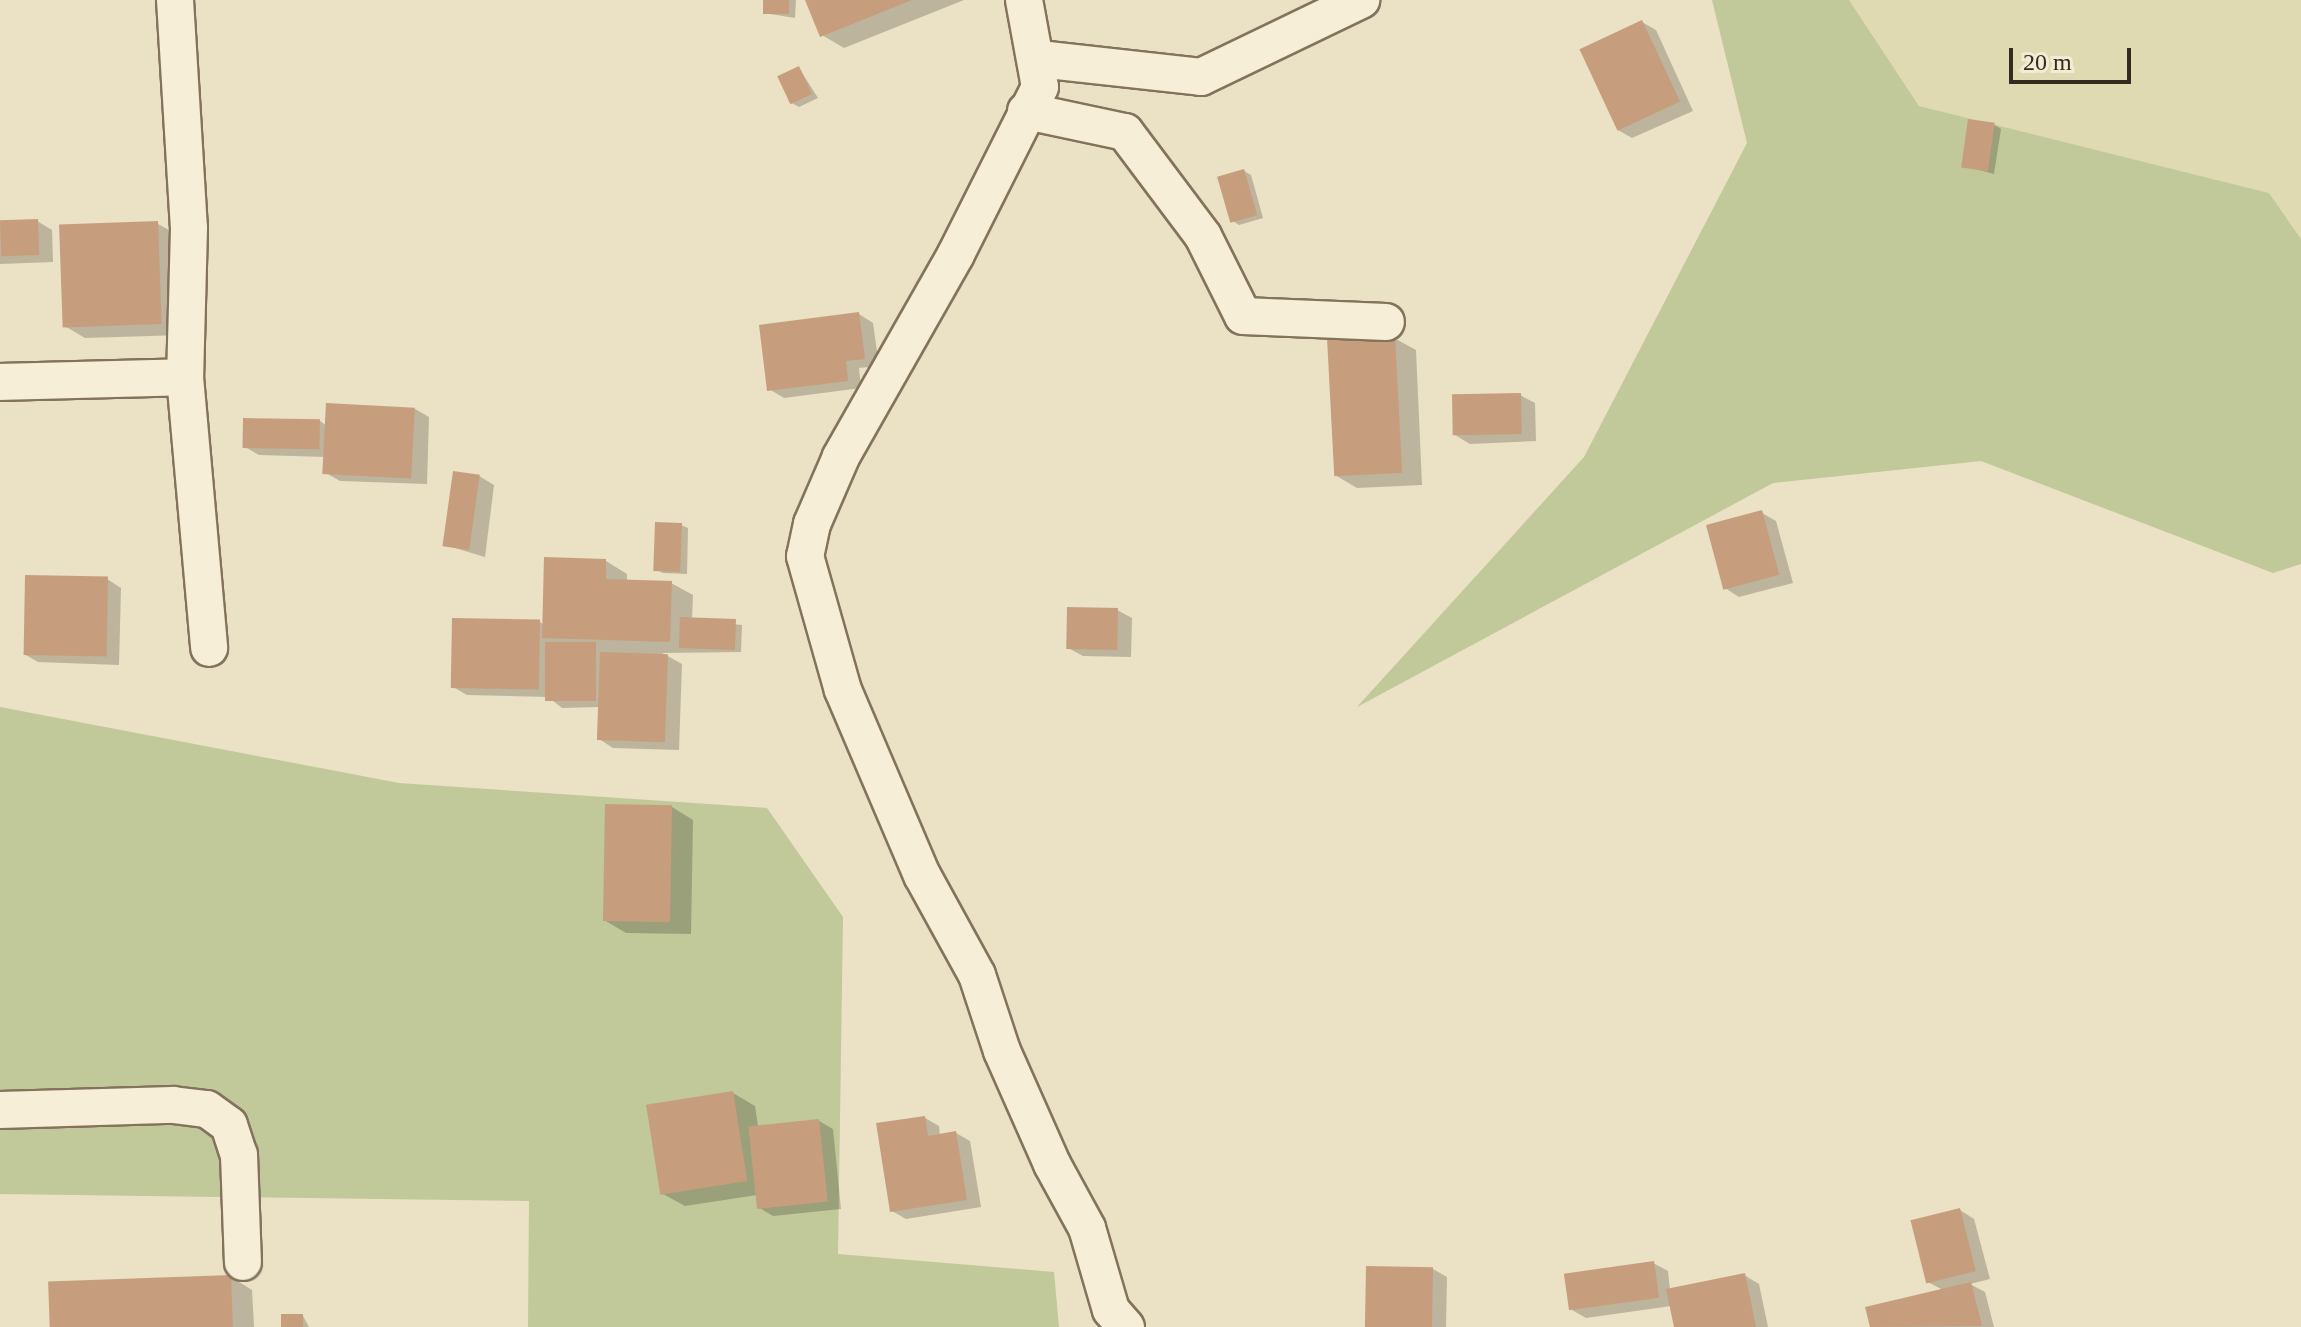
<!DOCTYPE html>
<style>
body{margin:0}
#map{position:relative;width:2301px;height:1327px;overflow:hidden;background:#ebe1c4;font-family:Georgia,serif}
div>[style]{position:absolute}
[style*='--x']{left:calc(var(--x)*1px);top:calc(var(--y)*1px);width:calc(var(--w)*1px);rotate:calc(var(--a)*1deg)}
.farmland>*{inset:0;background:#e0dab2}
.green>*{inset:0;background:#c1c899}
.shadow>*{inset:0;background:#0003}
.building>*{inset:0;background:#c69e7d;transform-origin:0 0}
.roads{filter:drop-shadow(2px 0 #84735c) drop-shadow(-2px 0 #84735c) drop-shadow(0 2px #84735c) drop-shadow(0 -2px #84735c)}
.street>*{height:36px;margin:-18px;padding:0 18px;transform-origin:18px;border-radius:18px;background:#f6eed7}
span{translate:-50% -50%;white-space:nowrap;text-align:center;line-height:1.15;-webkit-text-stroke:6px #f3ebd3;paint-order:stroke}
.scale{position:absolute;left:2009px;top:48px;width:122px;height:36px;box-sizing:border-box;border:4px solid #352a1f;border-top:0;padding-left:10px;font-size:24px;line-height:28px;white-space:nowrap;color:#352a1f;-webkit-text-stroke:6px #f3ebd3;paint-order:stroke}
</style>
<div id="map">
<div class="farmland">
<i style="clip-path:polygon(1849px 0,2301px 0,2301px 239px,2269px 193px,1919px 106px)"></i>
</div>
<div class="green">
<i style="clip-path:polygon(1712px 0,1849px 0,1919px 106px,2269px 193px,2301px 239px,2301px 564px,2273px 573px,1981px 461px,1773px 483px,1357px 707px,1584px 457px,1747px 143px)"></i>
<i style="clip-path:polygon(0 707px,399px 783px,767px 808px,843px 917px,838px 1254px,1054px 1272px,1059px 1327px,528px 1327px,529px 1201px,0 1194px)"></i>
</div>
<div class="shadow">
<i style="clip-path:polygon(765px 0,796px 0,795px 18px,764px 13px)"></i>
<i style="clip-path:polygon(807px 0,964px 0,844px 48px,822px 35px)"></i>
<i style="clip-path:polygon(1642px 22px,1656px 30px,1693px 111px,1632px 138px,1618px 130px)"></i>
<i style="clip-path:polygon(799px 68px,818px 98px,799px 107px,792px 103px)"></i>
<i style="clip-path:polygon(1995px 125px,2001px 129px,1994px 174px,1964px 166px)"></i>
<i style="clip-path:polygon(1244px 171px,1251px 175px,1263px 218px,1239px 225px,1233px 221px)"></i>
<i style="clip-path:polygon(37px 221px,52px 230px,53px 262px,0 264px,0 223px)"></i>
<i style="clip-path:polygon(158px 224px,180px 236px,183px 335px,85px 338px,63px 325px)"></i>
<i style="clip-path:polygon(859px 314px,873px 323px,879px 366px,859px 368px,861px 388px,784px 398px,769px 389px)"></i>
<i style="clip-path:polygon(1394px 338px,1416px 350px,1422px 485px,1357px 488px,1335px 475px)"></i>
<i style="clip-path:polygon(1520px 395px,1535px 403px,1536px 441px,1470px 444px,1455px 435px)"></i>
<i style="clip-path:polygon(415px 409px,429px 417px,427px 484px,340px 481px,326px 473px,326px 457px,259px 455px,245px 447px,320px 421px,327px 426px)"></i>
<i style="clip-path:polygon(479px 476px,494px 485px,485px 557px,445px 545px)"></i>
<i style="clip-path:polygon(1762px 513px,1776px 521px,1793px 583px,1739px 597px,1725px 588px)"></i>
<i style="clip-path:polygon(681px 525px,688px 528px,687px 574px,663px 573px,657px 570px)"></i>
<i style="clip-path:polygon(606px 561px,627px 574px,627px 581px,671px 583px,693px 595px,692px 620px,742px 625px,741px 652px,662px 653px,682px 664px,679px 750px,613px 748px,599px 739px,600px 707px,562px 708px,548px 697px,467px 695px,453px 687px,540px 622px,544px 625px)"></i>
<i style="clip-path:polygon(107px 579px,121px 588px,119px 665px,38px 662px,24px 654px)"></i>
<i style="clip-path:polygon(1117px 610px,1132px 618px,1131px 657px,1083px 656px,1068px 648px)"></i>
<i style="clip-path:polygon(672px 807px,693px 820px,691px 934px,626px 933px,604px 920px)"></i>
<i style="clip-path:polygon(733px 1093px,755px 1106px,758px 1126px,819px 1121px,833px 1129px,841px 1209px,773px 1216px,758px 1207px,757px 1195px,685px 1206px,663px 1194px)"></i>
<i style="clip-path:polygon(925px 1118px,939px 1126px,940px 1136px,956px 1133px,970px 1141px,981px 1207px,906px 1219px,892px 1211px)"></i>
<i style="clip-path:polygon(1960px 1210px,1974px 1219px,1990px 1279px,1970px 1284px,1985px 1292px,1994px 1327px,1872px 1327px,1867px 1308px,1943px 1290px,1928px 1282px)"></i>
<i style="clip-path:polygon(1653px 1263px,1668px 1271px,1670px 1290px,1744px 1275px,1759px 1284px,1768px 1327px,1676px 1327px,1671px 1306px,1586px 1318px,1572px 1310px)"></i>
<i style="clip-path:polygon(1433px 1269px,1447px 1277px,1446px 1327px,1366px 1327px)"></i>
<i style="clip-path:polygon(231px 1277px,252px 1290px,254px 1327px,51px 1327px)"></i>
<i style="clip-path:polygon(303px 1316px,309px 1327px,282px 1327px)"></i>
</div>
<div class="building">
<i style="left:763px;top:0;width:26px;height:14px"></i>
<i style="clip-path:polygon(805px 0,912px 0,820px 37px)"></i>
<i style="left:1642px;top:20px;width:90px;height:69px;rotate:65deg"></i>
<i style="left:799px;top:66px;width:31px;height:24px;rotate:65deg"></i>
<i style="left:1968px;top:119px;width:27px;height:49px;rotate:8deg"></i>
<i style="left:1244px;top:169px;width:48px;height:28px;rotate:74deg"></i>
<i style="left:38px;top:219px;width:36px;height:38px;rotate:88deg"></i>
<i style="left:158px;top:221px;width:103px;height:99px;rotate:88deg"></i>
<i style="clip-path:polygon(859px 312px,865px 359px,846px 361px,848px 381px,767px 391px,759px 325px)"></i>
<i style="left:1395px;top:336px;width:137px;height:68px;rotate:87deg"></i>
<i style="left:1521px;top:393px;width:41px;height:69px;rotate:89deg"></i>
<i style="left:326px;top:403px;width:89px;height:71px;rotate:3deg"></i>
<i style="left:243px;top:418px;width:77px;height:30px;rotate:1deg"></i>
<i style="left:453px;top:471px;width:27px;height:76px;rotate:8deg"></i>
<i style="left:1762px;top:510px;width:67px;height:58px;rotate:75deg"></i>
<i style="left:655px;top:522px;width:27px;height:49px;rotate:2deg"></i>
<i style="clip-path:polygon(544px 557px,606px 559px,606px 579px,672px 581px,670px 642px,542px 638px)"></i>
<i style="left:25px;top:575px;width:83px;height:80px;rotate:1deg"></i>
<i style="left:1067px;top:607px;width:51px;height:42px;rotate:1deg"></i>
<i style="left:680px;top:617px;width:56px;height:31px;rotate:2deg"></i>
<i style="left:452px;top:618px;width:88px;height:70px;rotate:1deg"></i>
<i style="left:545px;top:642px;width:51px;height:59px"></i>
<i style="left:600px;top:652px;width:68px;height:88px;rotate:2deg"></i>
<i style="left:605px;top:804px;width:67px;height:117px;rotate:1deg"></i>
<i style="left:733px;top:1091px;width:91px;height:88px;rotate:81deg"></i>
<i style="clip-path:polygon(925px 1116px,928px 1136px,956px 1131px,967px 1200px,890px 1212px,876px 1123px)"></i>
<i style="left:819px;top:1119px;width:83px;height:71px;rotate:84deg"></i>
<i style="left:1960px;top:1208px;width:65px;height:51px;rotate:76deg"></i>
<i style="left:1654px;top:1261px;width:37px;height:91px;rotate:82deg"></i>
<i style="left:1366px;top:1266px;width:67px;height:61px;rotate:1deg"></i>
<i style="clip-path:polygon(1745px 1273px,1756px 1327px,1674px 1327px,1666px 1289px)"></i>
<i style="left:231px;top:1275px;width:52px;height:183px;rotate:88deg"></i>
<i style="clip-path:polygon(1971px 1282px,1982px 1326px,1870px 1327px,1865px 1307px)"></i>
<i style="left:281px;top:1314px;width:22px;height:13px"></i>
</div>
<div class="roads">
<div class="street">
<i style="--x:175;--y:0;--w:228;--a:86.5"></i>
<i style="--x:189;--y:228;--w:149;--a:91.5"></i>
<i style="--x:185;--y:377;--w:272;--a:84.9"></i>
<i style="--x:1024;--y:0;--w:88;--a:79.6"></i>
<i style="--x:1040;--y:87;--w:189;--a:116.7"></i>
<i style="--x:955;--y:256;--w:231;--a:119.6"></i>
<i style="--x:841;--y:457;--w:73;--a:113.4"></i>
<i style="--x:812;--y:524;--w:33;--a:102"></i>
<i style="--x:805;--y:556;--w:139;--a:74.2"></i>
<i style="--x:843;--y:690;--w:201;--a:66.9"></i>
<i style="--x:922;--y:875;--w:114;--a:61.2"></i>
<i style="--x:977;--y:975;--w:80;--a:71.8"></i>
<i style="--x:1002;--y:1051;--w:124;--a:66.1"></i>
<i style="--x:1052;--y:1164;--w:73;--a:61.3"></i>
<i style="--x:1087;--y:1228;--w:85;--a:73.7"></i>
<i style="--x:1111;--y:1310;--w:23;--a:49"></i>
<i style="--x:1039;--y:59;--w:163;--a:6.3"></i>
<i style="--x:1201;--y:77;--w:178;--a:-25.7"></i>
<i style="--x:1026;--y:111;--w:101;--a:12"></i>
<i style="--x:1125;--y:132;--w:130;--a:53.1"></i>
<i style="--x:1203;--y:236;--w:89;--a:63.4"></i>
<i style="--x:1243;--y:316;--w:143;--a:2.4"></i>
<i style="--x:0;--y:382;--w:185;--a:-1.5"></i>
<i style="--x:0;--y:1110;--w:173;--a:-1.7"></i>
<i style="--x:173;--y:1105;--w:34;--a:7"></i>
<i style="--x:207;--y:1109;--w:27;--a:36"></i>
<i style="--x:229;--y:1125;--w:32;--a:72"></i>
<i style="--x:239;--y:1155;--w:107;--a:87.9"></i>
</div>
</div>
<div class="scale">20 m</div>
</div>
